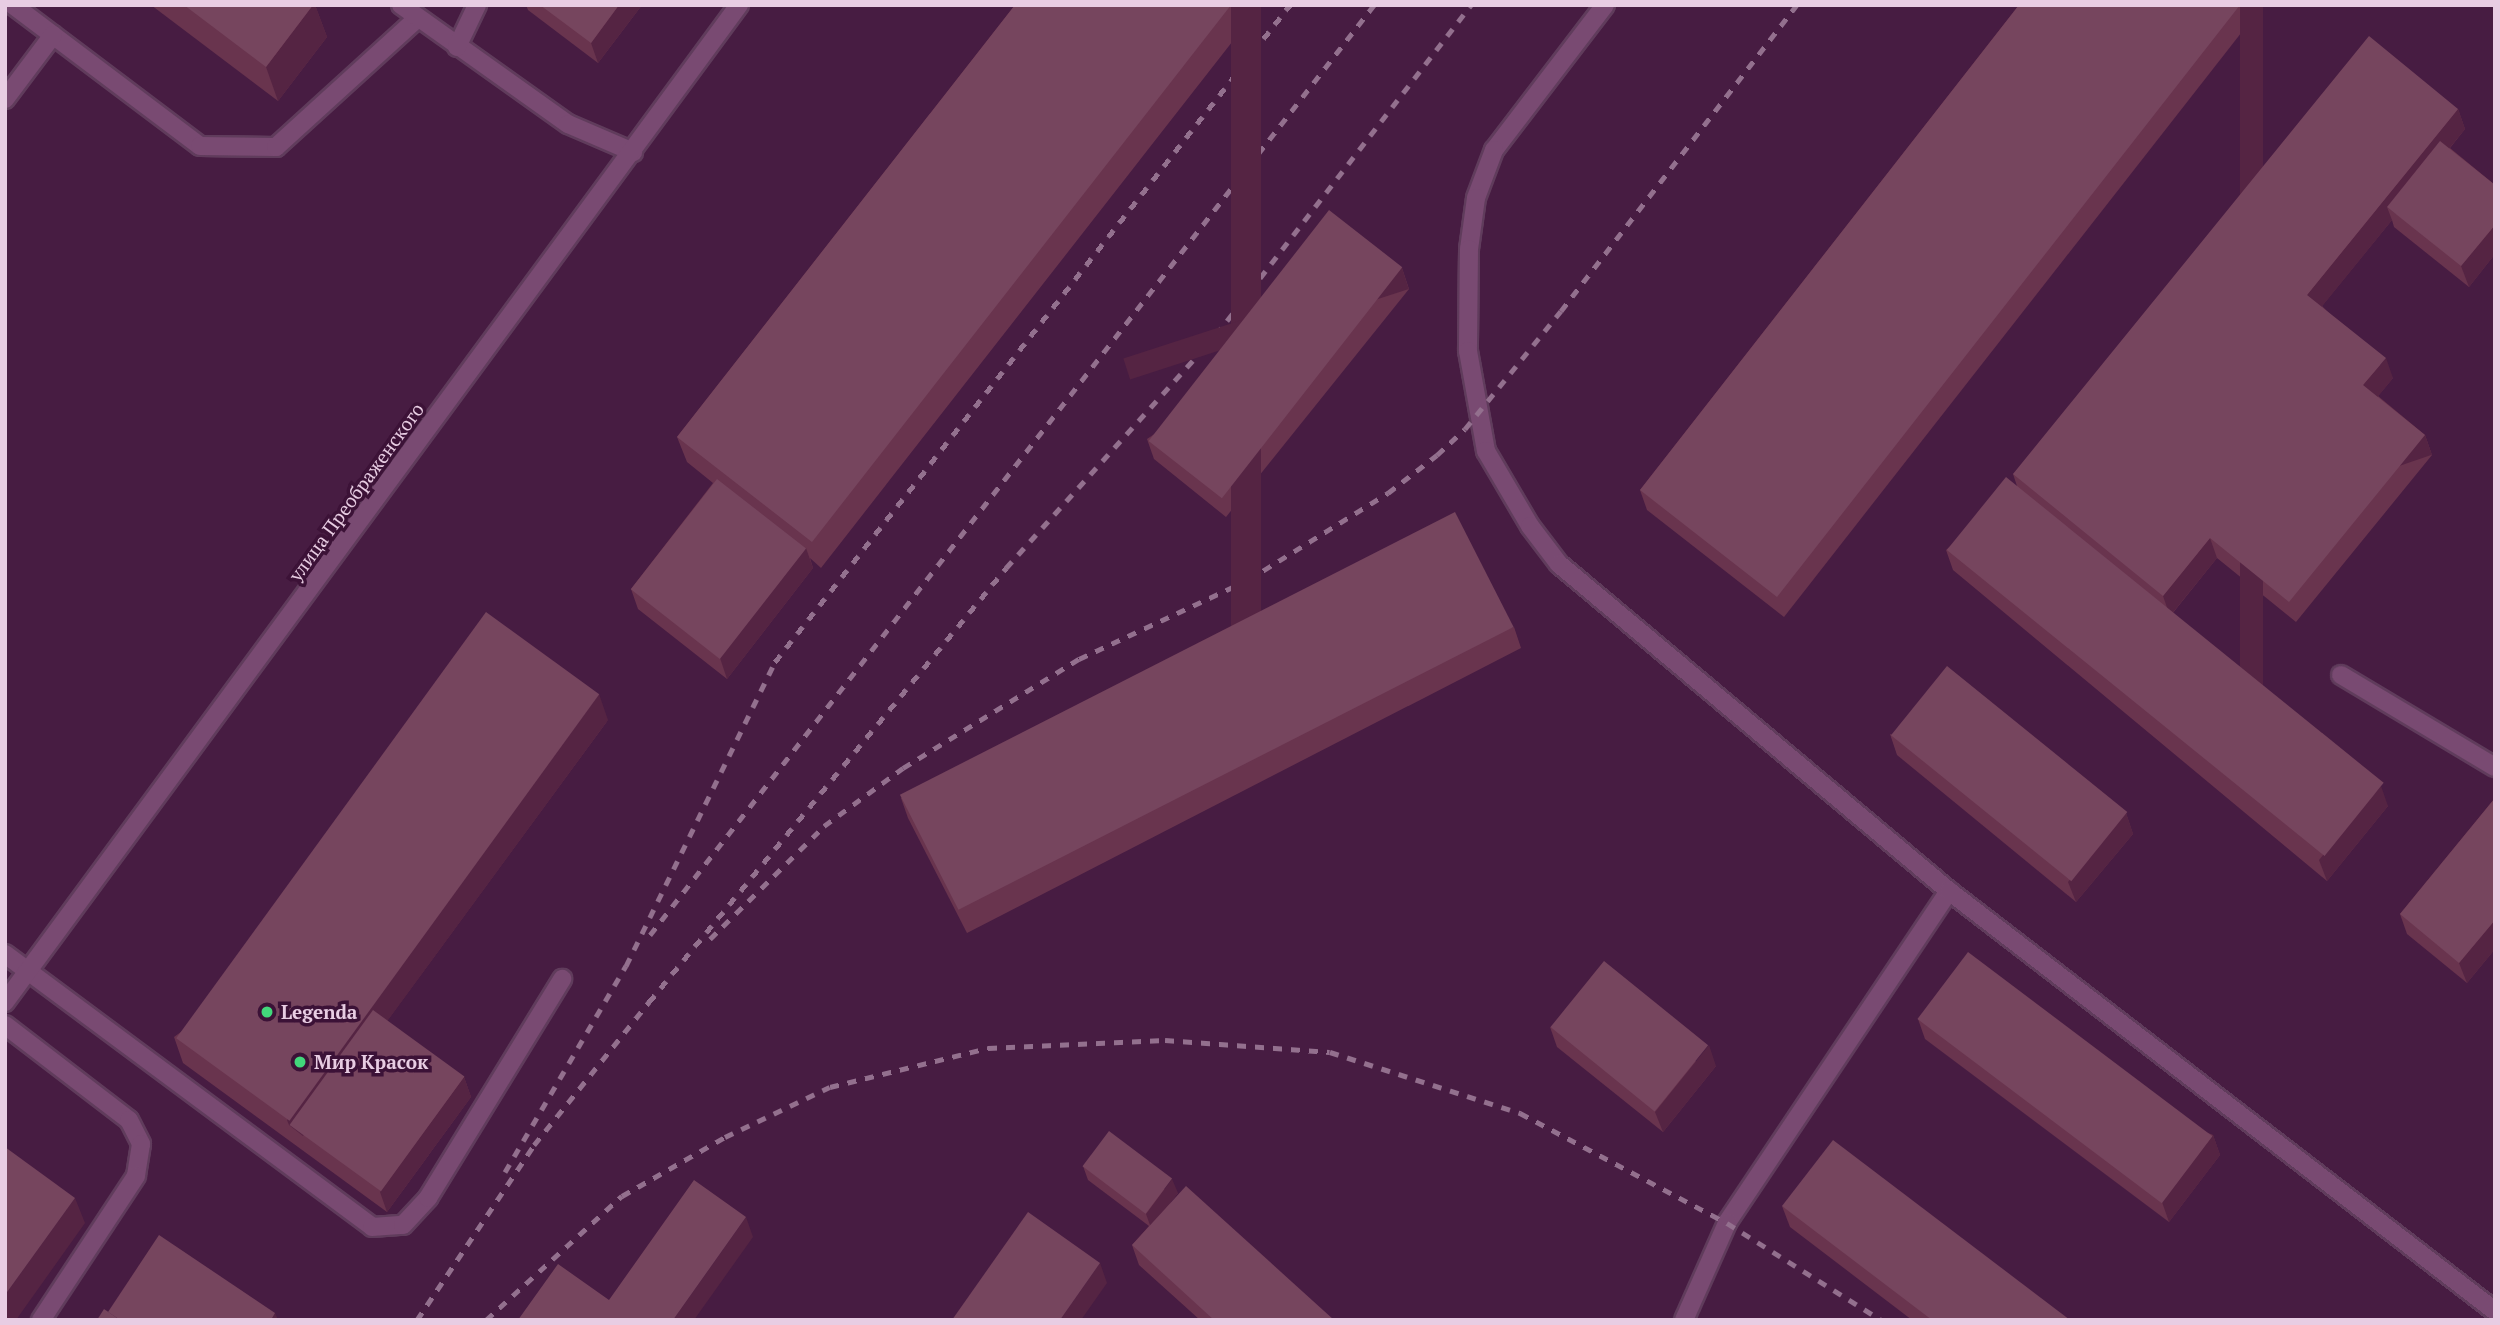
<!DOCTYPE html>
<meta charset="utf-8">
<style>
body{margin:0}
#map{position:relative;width:2500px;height:1325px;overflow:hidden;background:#471c42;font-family:"PT Serif",serif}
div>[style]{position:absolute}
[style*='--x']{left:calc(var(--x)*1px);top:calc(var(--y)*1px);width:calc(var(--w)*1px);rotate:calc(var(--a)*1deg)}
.roads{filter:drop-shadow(2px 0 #603c5c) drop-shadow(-2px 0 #603c5c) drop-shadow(0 2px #603c5c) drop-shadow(0 -2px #603c5c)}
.minor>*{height:18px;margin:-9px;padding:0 9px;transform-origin:9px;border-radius:9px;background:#794a72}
.rail>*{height:5px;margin-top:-2.5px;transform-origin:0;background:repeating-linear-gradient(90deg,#93708e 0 9px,transparent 0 18px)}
.wall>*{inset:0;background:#69344e}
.shaded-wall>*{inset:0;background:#552443;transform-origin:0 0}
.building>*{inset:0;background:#76455e;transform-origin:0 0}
.dots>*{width:19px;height:19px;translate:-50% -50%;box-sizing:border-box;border:4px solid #3c1237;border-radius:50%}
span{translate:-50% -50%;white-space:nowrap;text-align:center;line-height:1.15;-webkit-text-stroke:7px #3c1237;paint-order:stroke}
.street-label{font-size:19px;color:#e8cde3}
.poi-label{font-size:19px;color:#e8cde3;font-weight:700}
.left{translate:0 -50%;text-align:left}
.frame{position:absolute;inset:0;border:7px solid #e8cde3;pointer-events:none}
</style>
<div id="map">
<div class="roads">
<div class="minor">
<i style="--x:13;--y:5;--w:234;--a:37"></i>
<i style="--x:200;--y:146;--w:76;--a:0.8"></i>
<i style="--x:276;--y:147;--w:192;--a:-42.3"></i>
<i style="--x:401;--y:5;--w:205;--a:35.5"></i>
<i style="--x:568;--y:124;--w:71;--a:23.3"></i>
<i style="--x:1605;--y:5;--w:183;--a:127.4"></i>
<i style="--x:1494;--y:150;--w:51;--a:110.6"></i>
<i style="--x:1476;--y:198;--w:51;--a:97.8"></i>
<i style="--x:1469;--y:249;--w:102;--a:90.6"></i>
<i style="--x:1468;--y:351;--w:102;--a:79.8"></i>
<i style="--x:1486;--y:451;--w:87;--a:59.6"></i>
<i style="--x:1530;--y:526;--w:48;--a:52.7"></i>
<i style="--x:1559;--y:564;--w:509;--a:39.98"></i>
<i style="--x:1949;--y:891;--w:399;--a:123.8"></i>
<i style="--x:1727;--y:1223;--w:106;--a:113.9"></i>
<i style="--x:457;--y:47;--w:47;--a:-64.5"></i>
<i style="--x:5;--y:99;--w:80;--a:-53.1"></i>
<i style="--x:2341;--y:675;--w:179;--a:30.9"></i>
<i style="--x:1949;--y:891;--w:689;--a:37.57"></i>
<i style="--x:5;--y:954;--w:457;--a:36.6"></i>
<i style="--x:372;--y:1227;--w:31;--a:-4"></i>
<i style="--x:403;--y:1225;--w:37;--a:-47"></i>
<i style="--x:428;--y:1198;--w:257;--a:-58.5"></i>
<i style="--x:5;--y:1002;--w:1238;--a:-53.64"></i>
<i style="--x:5;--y:1025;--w:156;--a:37.5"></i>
<i style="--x:129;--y:1120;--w:27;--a:63"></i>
<i style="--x:141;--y:1144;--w:32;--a:99"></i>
<i style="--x:136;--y:1176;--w:173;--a:123.4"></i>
</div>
</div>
<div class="rail">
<i style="--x:650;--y:935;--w:1179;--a:-52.1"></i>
<i style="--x:710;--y:939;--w:161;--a:-44.7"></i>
<i style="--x:824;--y:826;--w:98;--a:-36.3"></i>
<i style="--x:903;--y:768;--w:207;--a:-31.8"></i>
<i style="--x:1079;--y:659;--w:187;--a:-25.1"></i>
<i style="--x:1248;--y:580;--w:165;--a:-31.9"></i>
<i style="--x:1388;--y:493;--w:62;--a:-37.8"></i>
<i style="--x:1437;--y:455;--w:38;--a:-43"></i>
<i style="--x:1465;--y:429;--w:152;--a:-50.9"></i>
<i style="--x:1561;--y:311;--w:386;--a:-52.4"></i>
<i style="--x:505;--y:1172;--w:239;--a:-59.6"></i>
<i style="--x:626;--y:966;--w:339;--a:-63.9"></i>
<i style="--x:775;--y:662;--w:835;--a:-51.91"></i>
<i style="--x:417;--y:1320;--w:211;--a:-56.2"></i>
<i style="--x:534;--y:1145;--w:184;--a:-51.2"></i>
<i style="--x:649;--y:1002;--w:562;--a:-50.56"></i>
<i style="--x:1006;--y:568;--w:314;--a:-48"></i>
<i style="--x:1216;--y:335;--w:417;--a:-52.3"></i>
<i style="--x:486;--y:1320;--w:184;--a:-42.4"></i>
<i style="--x:622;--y:1196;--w:119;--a:-29.8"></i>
<i style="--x:725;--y:1137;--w:116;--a:-25.5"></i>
<i style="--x:830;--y:1087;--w:163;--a:-13.9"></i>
<i style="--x:988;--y:1048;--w:177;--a:-2.6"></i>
<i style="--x:1165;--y:1040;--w:165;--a:4.2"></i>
<i style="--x:1330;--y:1052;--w:200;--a:17.8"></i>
<i style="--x:1520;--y:1113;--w:234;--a:28"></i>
<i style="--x:1727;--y:1223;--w:182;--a:32.2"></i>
</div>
<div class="wall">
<i style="clip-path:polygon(151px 5px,315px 5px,327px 37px,278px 101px)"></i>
<i style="clip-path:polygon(526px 5px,642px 5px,598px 63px,528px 10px)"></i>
<i style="clip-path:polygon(1015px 5px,1261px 5px,821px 568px,810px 558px,813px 568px,727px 679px,638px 609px,631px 589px,713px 483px,687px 462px,677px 437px)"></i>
<i style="clip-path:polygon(2019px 5px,2263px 5px,1784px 617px,1647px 510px,1640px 490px)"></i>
<i style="clip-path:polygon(2458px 109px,2465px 129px,2450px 148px,2495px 185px,2495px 254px,2469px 287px,2394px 227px,2392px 220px,2322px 306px,2393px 378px,2378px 396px,2425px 435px,2432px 455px,2296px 622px,2217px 558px,2172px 614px,2388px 806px,2327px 881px,1953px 570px,1946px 550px,2017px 486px,2013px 474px)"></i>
<i style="clip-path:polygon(1402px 268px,1409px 289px,1226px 517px,1154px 459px,1147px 439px)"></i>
<i style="clip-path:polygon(1514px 627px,1521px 648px,967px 933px,908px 818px,901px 798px)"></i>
<i style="clip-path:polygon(608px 720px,387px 1021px,464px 1077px,471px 1097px,387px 1212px,183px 1063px,174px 1037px)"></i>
<i style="clip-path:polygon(1890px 734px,2126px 813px,2133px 834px,2076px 902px,1897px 755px)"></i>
<i style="clip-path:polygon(2495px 798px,2495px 949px,2467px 983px,2407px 934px,2400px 914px)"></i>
<i style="clip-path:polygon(1918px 1019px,2213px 1135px,2220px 1155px,2169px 1222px,1925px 1039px)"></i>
<i style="clip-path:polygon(1550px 1027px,1716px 1066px,1663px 1132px,1557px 1047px)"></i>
<i style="clip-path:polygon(1083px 1166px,1178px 1193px,1169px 1204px,1334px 1320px,1200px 1320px,1139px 1265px,1132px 1245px,1149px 1226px,1088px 1180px)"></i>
<i style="clip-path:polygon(1782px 1206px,2070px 1320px,1912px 1320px,1790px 1227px)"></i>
</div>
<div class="shaded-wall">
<i style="clip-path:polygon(313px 5px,315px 5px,327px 37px,278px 101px,266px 67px)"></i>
<i style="clip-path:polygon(619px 5px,642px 5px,598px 63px,591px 43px)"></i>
<i style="left:1231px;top:5px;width:30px;height:681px"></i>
<i style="left:2240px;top:5px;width:23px;height:752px"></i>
<i style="clip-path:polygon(2458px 109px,2465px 129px,2396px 214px,2387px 207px,2392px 220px,2315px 315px,2307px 295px)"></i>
<i style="clip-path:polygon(2495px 225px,2495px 254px,2469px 287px,2461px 266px)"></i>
<i style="left:1402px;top:268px;width:22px;height:293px;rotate:72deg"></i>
<i style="clip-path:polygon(2386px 358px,2393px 378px,2371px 405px,2363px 385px)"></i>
<i style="left:2425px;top:435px;width:21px;height:215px;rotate:71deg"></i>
<i style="clip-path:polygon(2210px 538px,2217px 558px,2170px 616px,2163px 596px)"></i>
<i style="clip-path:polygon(806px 548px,813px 568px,727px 679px,720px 658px)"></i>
<i style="clip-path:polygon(599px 694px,608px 720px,303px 1136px,289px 1125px,287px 1120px)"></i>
<i style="clip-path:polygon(2381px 786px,2388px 806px,2327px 881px,2319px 860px)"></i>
<i style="clip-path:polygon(2126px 813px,2133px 834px,2076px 902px,2068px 882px)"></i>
<i style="clip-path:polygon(2495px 920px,2495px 949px,2467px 983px,2459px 963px)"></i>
<i style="clip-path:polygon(1709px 1045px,1716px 1066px,1663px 1132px,1655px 1112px)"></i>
<i style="clip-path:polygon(464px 1077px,471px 1097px,387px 1212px,380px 1192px)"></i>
<i style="clip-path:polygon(2213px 1135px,2220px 1155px,2169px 1222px,2162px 1202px)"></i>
<i style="clip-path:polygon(1172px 1179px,1178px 1193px,1151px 1228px,1146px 1214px)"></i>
<i style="clip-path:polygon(75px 1198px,85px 1223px,16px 1320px,5px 1320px,5px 1295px)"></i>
<i style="clip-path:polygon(746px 1217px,753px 1237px,694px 1320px,673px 1320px)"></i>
<i style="clip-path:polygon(1100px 1263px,1107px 1283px,1081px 1320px,1060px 1320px)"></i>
<i style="clip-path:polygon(275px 1313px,278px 1320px,271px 1320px)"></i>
</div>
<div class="building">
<i style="clip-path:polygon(184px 5px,313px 5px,266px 67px)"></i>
<i style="clip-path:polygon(540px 5px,619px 5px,591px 43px)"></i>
<i style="clip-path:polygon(1015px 5px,1231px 5px,812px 542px,677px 437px)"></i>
<i style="clip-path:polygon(2019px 5px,2240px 5px,1777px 597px,1640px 490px)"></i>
<i style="clip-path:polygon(2369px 36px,2458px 109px,2307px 295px,2386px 358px,2363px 385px,2425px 435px,2289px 602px,2210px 538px,2163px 596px,2013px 474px)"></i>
<i style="clip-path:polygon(2440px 141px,2495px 185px,2495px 225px,2461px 266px,2387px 207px)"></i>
<i style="left:1329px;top:210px;width:93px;height:293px;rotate:38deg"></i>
<i style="left:2006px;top:477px;width:486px;height:94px;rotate:39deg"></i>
<i style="left:717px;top:479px;width:113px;height:140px;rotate:38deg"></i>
<i style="left:1455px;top:512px;width:129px;height:623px;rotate:63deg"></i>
<i style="left:486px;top:612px;width:140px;height:527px;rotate:36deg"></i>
<i style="left:1947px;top:666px;width:232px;height:89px;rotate:39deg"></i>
<i style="clip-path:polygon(2495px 798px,2495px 920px,2459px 963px,2400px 914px)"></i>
<i style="left:1968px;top:952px;width:306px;height:84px;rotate:37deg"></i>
<i style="left:1604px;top:961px;width:134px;height:85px;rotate:39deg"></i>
<i style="left:373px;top:1010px;width:113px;height:142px;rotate:36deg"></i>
<i style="left:1109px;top:1131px;width:79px;height:44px;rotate:37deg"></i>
<i style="clip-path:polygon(1833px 1140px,2070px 1320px,1932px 1320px,1782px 1206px)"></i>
<i style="clip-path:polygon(5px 1147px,75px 1198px,5px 1295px)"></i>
<i style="clip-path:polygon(694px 1180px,746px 1217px,673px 1320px,518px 1320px,558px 1264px,609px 1300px)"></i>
<i style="clip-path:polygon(1186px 1186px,1334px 1320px,1214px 1320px,1132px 1245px)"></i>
<i style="clip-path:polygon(1028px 1212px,1100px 1263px,1060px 1320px,952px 1320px)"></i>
<i style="clip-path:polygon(159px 1235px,275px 1313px,271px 1320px,120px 1320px,108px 1312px)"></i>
<i style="clip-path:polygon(104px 1309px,120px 1320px,97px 1320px)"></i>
</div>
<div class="dots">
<i style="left:267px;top:1012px;background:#42d77b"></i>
<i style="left:300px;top:1062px;background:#42d77b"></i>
</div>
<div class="street-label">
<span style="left:356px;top:492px;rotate:-54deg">улица Преображенского</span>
</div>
<div class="poi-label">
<span class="left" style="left:281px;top:1012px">Legenda</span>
<span class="left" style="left:314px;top:1062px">Мир Красок</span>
</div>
<div class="frame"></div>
</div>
